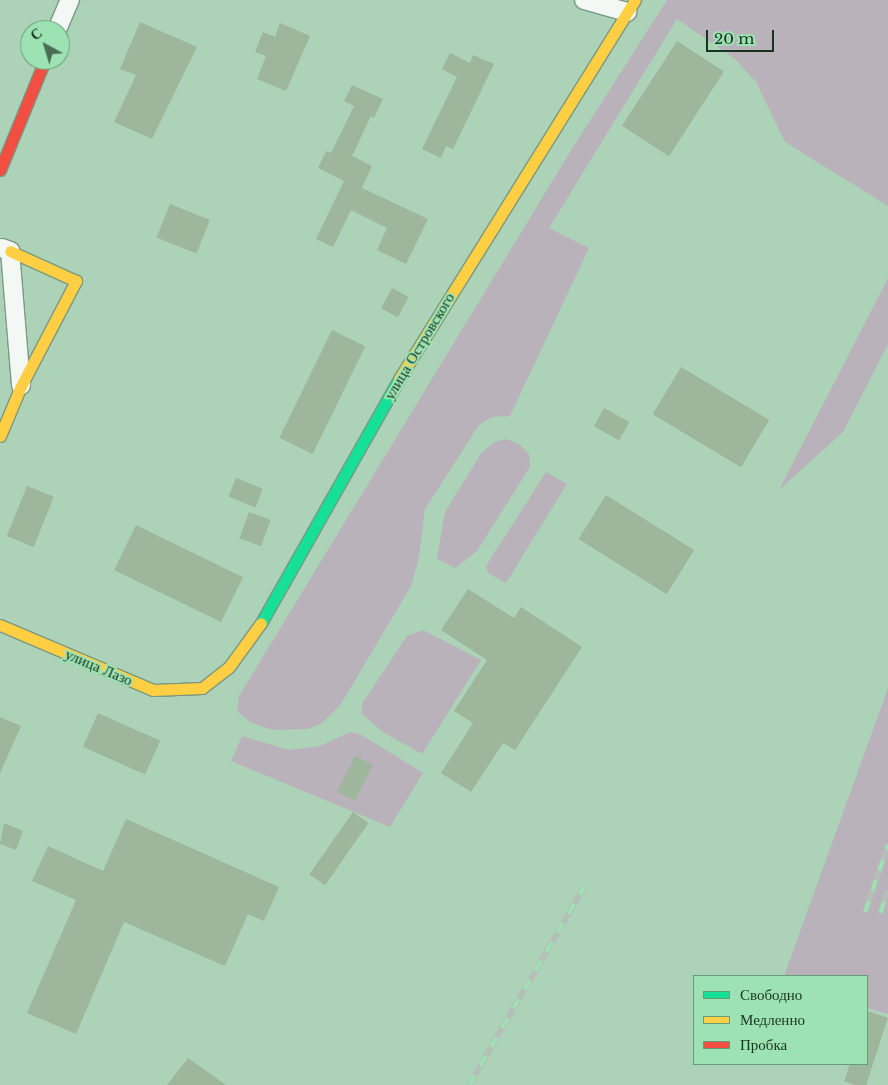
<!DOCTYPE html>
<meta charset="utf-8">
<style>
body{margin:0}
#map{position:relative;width:888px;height:1085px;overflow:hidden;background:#acd3b8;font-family:"Libre Baskerville",serif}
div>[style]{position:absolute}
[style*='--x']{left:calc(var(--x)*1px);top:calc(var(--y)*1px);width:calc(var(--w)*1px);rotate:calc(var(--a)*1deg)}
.green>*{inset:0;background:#bab2ba}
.building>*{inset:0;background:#9db69c;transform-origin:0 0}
.roads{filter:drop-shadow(1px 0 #7a9884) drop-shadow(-1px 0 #7a9884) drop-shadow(0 1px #7a9884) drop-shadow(0 -1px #7a9884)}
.street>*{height:18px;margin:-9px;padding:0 9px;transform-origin:9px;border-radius:9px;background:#f3f8f4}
.fast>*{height:11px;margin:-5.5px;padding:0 5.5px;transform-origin:5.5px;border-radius:5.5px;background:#16e098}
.slow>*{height:11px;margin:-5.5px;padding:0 5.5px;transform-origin:5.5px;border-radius:5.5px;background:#ffcf43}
.jam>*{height:11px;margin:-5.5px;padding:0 5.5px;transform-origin:5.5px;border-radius:5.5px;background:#f24e42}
.rail>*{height:5.5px;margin-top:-2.75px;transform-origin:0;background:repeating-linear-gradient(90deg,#9de2b2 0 11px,#b4bfb8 0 22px);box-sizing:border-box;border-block:1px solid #b4bfb8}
span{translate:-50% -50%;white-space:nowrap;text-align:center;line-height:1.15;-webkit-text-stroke:4px #9de2b2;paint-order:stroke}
.street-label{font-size:15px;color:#173421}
.legend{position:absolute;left:693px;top:975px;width:175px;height:90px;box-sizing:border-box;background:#9de2b2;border:1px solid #679c78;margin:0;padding:6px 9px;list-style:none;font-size:15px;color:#173421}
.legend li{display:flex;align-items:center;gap:10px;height:25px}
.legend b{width:25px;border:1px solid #679c78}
.north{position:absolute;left:20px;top:20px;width:50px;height:50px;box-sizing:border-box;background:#9de2b2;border:1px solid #679c78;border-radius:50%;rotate:321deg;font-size:14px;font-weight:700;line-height:20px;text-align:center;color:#173421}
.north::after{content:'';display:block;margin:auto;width:18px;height:22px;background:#4b6c56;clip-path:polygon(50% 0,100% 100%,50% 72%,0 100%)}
.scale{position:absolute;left:706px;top:30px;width:68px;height:22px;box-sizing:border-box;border:2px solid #173421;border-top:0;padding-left:6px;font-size:15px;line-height:18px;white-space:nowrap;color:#173421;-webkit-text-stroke:4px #9de2b2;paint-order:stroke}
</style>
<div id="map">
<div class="green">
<i style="clip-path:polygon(667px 0,888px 0,888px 206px,785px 142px,756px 82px,735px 59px,677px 19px,549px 228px,589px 248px,510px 416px,492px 417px,479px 425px,425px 509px,419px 558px,411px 586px,341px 704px,322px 723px,309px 729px,272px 730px,250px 722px,237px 711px,239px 696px,570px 152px)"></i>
<i style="clip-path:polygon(888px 278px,888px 344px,843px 432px,779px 490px)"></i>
<i style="clip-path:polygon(506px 439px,519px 444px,529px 454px,530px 467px,477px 551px,455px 568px,437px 559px,445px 512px,482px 452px,495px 442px)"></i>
<i style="clip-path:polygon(546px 472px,567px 484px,506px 583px,488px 573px,486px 566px)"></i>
<i style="clip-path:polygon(423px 630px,481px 660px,422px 754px,383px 732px,362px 714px,362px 704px,407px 636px)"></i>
<i style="clip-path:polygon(888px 688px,888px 1014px,867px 1008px,867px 976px,784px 976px)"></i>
<i style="clip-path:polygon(350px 732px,360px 734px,423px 773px,390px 827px,231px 761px,242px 736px,289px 750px,320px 746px)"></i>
</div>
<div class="building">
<i style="clip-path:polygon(140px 22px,197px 47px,152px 139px,114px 122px,136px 75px,120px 69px)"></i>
<i style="clip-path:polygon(280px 23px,310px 36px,286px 91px,257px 79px,266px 56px,255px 52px,263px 32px,275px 37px)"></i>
<i style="left:677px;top:41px;width:56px;height:101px;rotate:33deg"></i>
<i style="clip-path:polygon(450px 53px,470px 63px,473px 55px,494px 64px,453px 149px,446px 146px,441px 158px,422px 149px,457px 77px,442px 69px)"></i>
<i style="clip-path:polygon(352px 85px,383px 99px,374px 118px,371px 116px,352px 156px,372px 166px,362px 188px,428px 219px,406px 264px,377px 250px,387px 228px,351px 210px,333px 247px,316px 239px,344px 181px,318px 168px,326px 151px,331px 153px,354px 106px,344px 101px)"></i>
<i style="left:170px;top:204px;width:43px;height:36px;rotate:22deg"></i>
<i style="left:392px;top:288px;width:19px;height:23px;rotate:28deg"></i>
<i style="left:332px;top:330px;width:37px;height:120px;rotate:26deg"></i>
<i style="left:681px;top:367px;width:103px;height:55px;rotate:31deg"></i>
<i style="left:604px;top:408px;width:29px;height:21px;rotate:29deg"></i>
<i style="left:236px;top:478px;width:29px;height:20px;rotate:22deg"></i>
<i style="left:27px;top:486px;width:29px;height:54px;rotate:22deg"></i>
<i style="left:606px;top:495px;width:104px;height:52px;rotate:32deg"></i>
<i style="left:249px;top:512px;width:23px;height:28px;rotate:20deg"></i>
<i style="left:136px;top:525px;width:119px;height:50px;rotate:26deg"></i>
<i style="clip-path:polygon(468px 589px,514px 618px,521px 607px,582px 647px,515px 750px,503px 743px,471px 792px,441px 773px,473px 723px,454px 711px,487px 660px,441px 630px)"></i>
<i style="left:98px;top:713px;width:68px;height:37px;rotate:24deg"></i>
<i style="clip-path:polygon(0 717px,21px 726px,0 773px)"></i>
<i style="left:355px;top:756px;width:20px;height:40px;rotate:27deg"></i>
<i style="left:353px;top:812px;width:19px;height:76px;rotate:35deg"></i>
<i style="clip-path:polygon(126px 819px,279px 887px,264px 921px,248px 914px,225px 966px,124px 922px,76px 1034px,27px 1013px,76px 900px,32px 881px,48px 846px,103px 871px)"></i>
<i style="clip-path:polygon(4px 823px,23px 831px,16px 850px,0 844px)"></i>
<i style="left:867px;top:1011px;width:22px;height:74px;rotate:18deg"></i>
<i style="clip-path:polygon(188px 1058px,226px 1085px,167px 1085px)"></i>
</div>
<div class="roads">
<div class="street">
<i style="--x:584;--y:0;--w:45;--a:15.6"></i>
<i style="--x:57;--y:30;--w:33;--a:-67"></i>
<i style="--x:2;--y:248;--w:9;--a:21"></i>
<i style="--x:10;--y:251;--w:135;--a:85.3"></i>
</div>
<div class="fast">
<i style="--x:261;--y:623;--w:280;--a:-60.5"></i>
</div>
<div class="slow">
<i style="--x:399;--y:379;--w:446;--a:-58.1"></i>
<i style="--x:0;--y:436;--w:54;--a:-67.2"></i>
<i style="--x:21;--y:386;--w:119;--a:-62.4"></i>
<i style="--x:76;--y:281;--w:72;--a:-155.6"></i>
<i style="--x:0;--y:625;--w:166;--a:23"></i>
<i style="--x:153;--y:690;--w:49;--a:-2.3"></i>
<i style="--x:202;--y:688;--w:34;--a:-38"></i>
<i style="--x:229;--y:667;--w:54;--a:-54"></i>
</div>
<div class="jam">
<i style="--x:0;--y:170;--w:119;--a:-67.8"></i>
</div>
</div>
<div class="rail">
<i style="--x:865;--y:912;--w:71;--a:-71.1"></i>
<i style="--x:880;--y:913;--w:23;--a:-70"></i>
<i style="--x:469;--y:1085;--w:231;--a:-59.9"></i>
</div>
<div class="street-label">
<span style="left:419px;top:346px;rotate:-59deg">улица Островского</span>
<span style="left:99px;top:667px;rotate:23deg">улица Лазо</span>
</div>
<ul class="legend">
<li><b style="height:6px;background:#16e098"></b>Свободно</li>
<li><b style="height:6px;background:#ffcf43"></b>Медленно</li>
<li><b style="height:6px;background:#f24e42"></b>Пробка</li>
</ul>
<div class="north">С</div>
<div class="scale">20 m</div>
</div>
